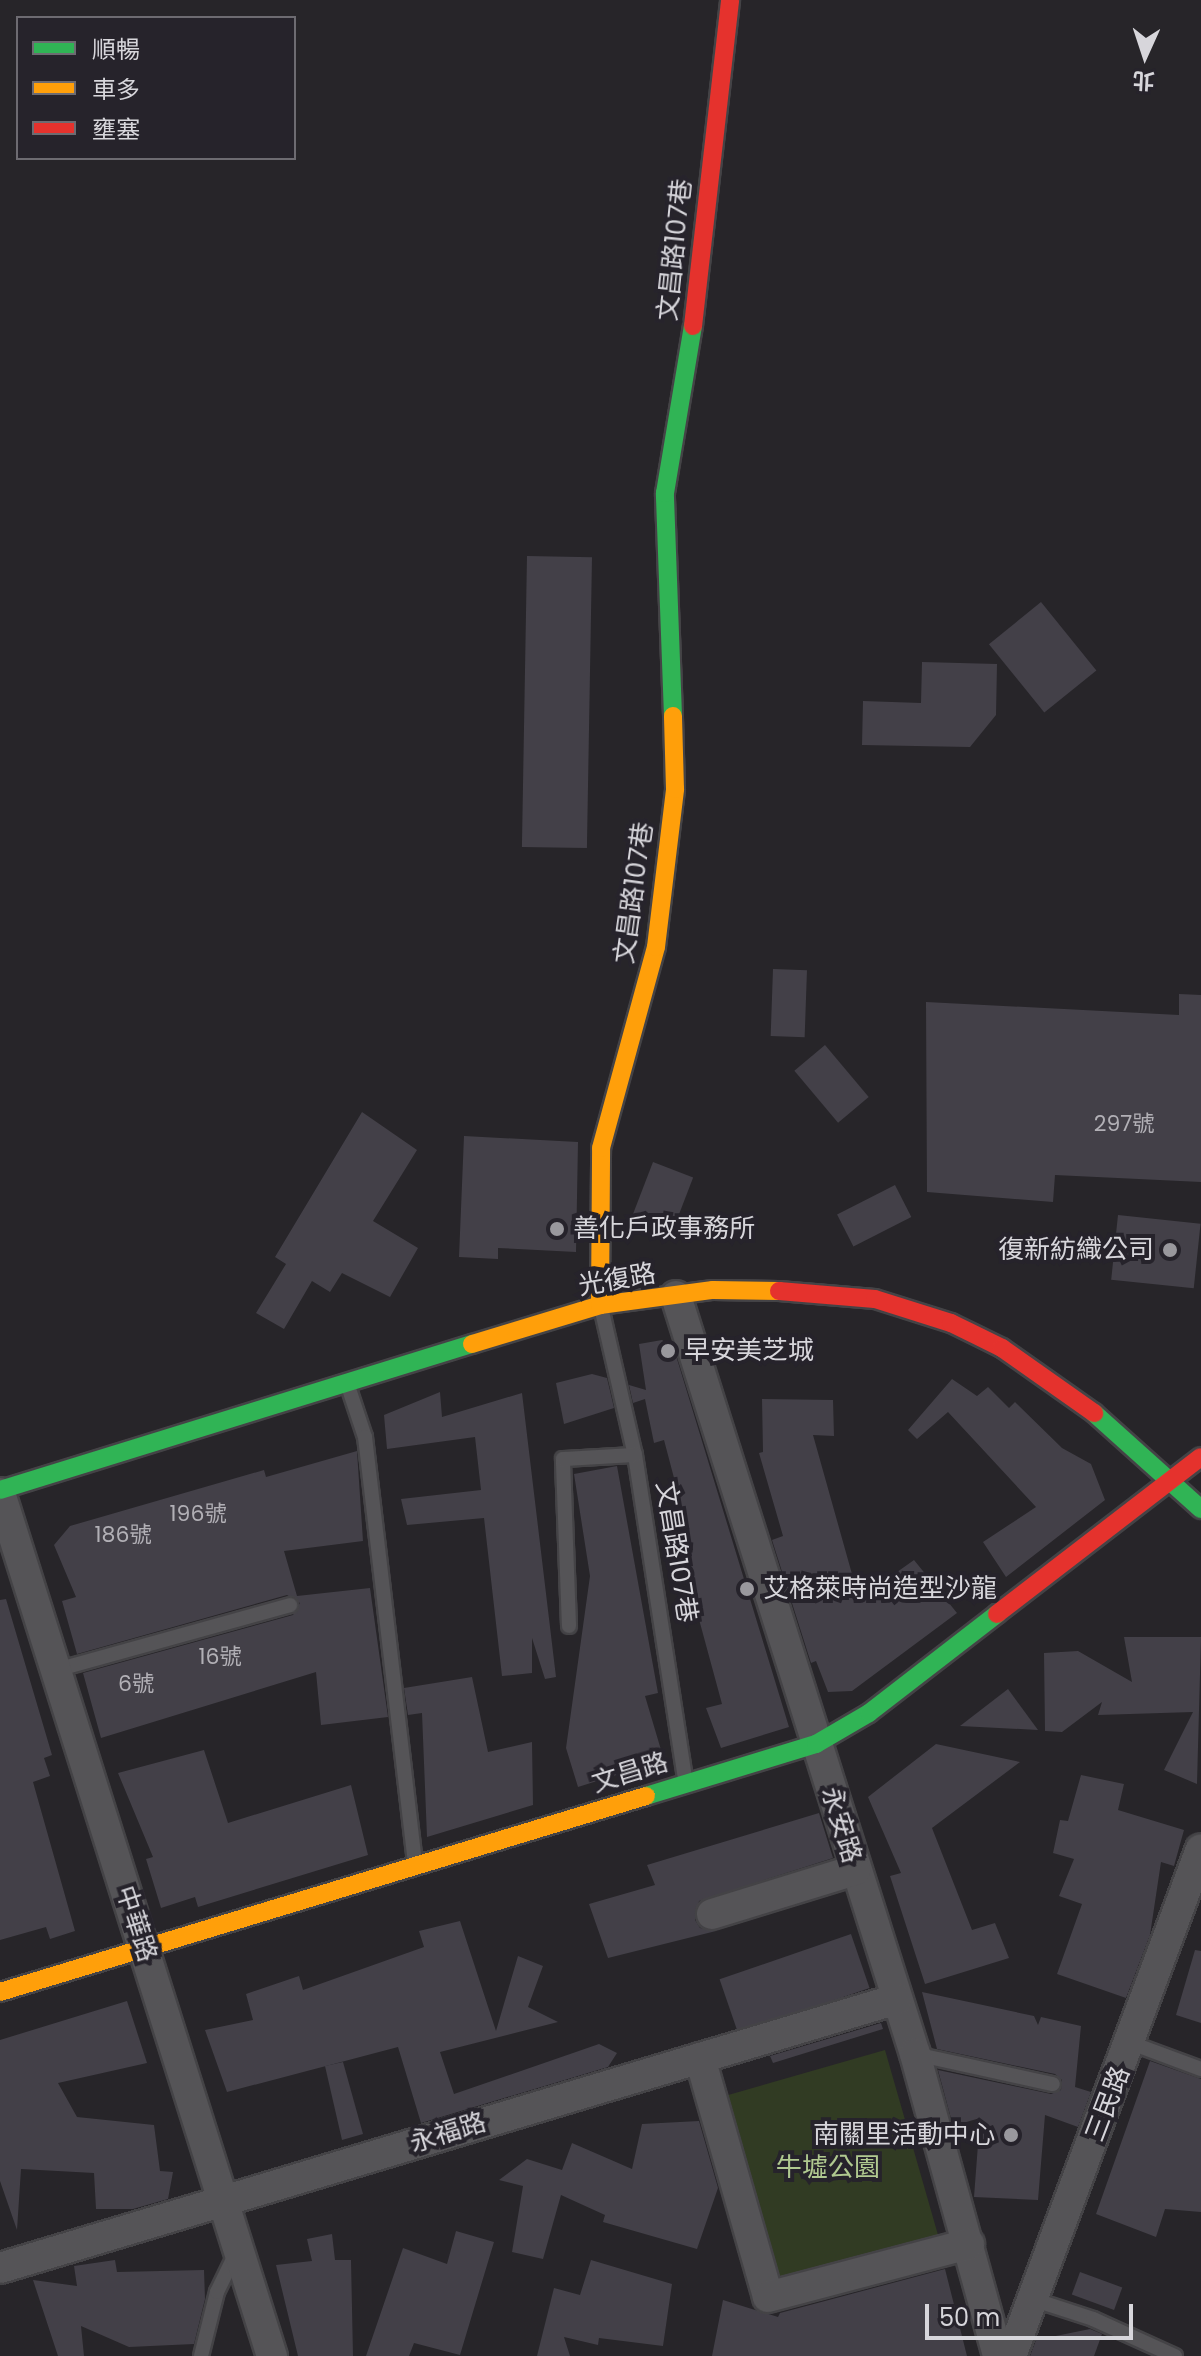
<!DOCTYPE html>
<meta charset="utf-8">
<style>
body{margin:0}
#map{position:relative;width:1201px;height:2356px;overflow:hidden;background:#272529;font-family:Poppins,"Noto Sans TC",sans-serif}
div>[style]{position:absolute}
[style*='--x']{left:calc(var(--x)*1px);top:calc(var(--y)*1px);width:calc(var(--w)*1px);rotate:calc(var(--a)*1deg)}
.green>*{inset:0;background:#313b23;transform-origin:0 0}
.building>*{inset:0;background:#434048;transform-origin:0 0}
.roads{filter:drop-shadow(2px 0 #444346) drop-shadow(-2px 0 #444346) drop-shadow(0 2px #444346) drop-shadow(0 -2px #444346)}
.lane>*{height:14px;margin:-7px;padding:0 7px;transform-origin:7px;border-radius:7px;background:#555457}
.street>*{height:30px;margin:-15px;padding:0 15px;transform-origin:15px;border-radius:15px;background:#555457}
.fast>*{height:18px;margin:-9px;padding:0 9px;transform-origin:9px;border-radius:9px;background:#30b455}
.slow>*{height:18px;margin:-9px;padding:0 9px;transform-origin:9px;border-radius:9px;background:#ff9f0a}
.jam>*{height:18px;margin:-9px;padding:0 9px;transform-origin:9px;border-radius:9px;background:#e5322d}
.dots>*{width:22px;height:22px;translate:-50% -50%;box-sizing:border-box;border:4px solid #26232b;border-radius:50%}
span{translate:-50% -50%;white-space:nowrap;text-align:center;line-height:1.15;-webkit-text-stroke:8px #26232b;paint-order:stroke}
.number-label{font-size:22px;color:#b2b0b6}
.number-label span{-webkit-text-stroke-width:0}
.street-label{font-size:26px;color:#d7d6db}
.poi-label{font-size:26px;color:#d7d6db}
.left{translate:0 -50%;text-align:left}
.right{translate:-100% -50%;text-align:right}
.park-label{font-size:26px;color:#b0c990}
.legend{position:absolute;left:16px;top:16px;width:280px;height:144px;box-sizing:border-box;background:#26232b;border:2px solid #6d6b71;margin:0;padding:10px 14px;list-style:none;font-size:24px;color:#d7d6db}
.legend li{display:flex;align-items:center;gap:16px;height:40px}
.legend b{width:40px;border:2px solid #6d6b71}
.north{position:absolute;left:1105px;top:16px;width:80px;height:80px;-webkit-text-stroke:6px #26232b;paint-order:stroke;rotate:183deg;font-size:22px;font-weight:700;line-height:32px;text-align:center;color:#d7d6db}
.north::after{content:'';display:block;margin:auto;width:28px;height:36px;background:#d7d6db;clip-path:polygon(50% 0,100% 100%,50% 72%,0 100%)}
.scale{position:absolute;left:925px;top:2304px;width:208px;height:36px;box-sizing:border-box;border:4px solid #d7d6db;border-top:0;padding-left:10px;font-size:24px;line-height:28px;white-space:nowrap;color:#d7d6db;-webkit-text-stroke:6px #26232b;paint-order:stroke}
</style>
<div id="map">
<div class="green">
<i style="left:885px;top:2050px;width:195px;height:174px;rotate:74deg"></i>
</div>
<div class="building">
<i style="left:527px;top:556px;width:65px;height:291px;rotate:1deg"></i>
<i style="left:1041px;top:602px;width:88px;height:67px;rotate:51deg"></i>
<i style="clip-path:polygon(922px 662px,997px 664px,996px 715px,970px 747px,862px 745px,863px 701px,921px 703px)"></i>
<i style="left:773px;top:969px;width:34px;height:67px;rotate:2deg"></i>
<i style="clip-path:polygon(1179px 994px,1201px 995px,1201px 1182px,1055px 1175px,1053px 1202px,927px 1192px,926px 1002px,1179px 1015px)"></i>
<i style="left:825px;top:1045px;width:68px;height:40px;rotate:50deg"></i>
<i style="clip-path:polygon(362px 1112px,417px 1150px,373px 1221px,418px 1248px,390px 1297px,342px 1273px,330px 1292px,312px 1281px,284px 1329px,256px 1313px,286px 1264px,275px 1257px)"></i>
<i style="clip-path:polygon(464px 1136px,578px 1142px,576px 1252px,498px 1248px,498px 1259px,459px 1257px)"></i>
<i style="left:653px;top:1162px;width:43px;height:67px;rotate:21deg"></i>
<i style="left:895px;top:1185px;width:36px;height:65px;rotate:63deg"></i>
<i style="left:1118px;top:1215px;width:83px;height:65px;rotate:6deg"></i>
<i style="clip-path:polygon(662px 1340px,674px 1349px,789px 1727px,721px 1748px,706px 1708px,722px 1704px,681px 1553px,693px 1550px,664px 1440px,654px 1443px,645px 1399px,633px 1403px,629px 1385px,646px 1390px,639px 1344px)"></i>
<i style="clip-path:polygon(592px 1374px,607px 1378px,614px 1408px,564px 1424px,556px 1383px)"></i>
<i style="clip-path:polygon(952px 1379px,977px 1396px,988px 1387px,1009px 1408px,1015px 1402px,1062px 1448px,1091px 1464px,1105px 1500px,1006px 1577px,983px 1542px,1036px 1507px,948px 1412px,917px 1439px,908px 1430px)"></i>
<i style="clip-path:polygon(440px 1392px,442px 1417px,522px 1393px,556px 1677px,545px 1679px,532px 1638px,532px 1673px,502px 1676px,484px 1518px,407px 1525px,401px 1499px,481px 1490px,475px 1437px,387px 1449px,384px 1415px)"></i>
<i style="clip-path:polygon(762px 1399px,833px 1400px,834px 1436px,813px 1435px,859px 1599px,914px 1560px,957px 1613px,852px 1691px,828px 1692px,816px 1661px,811px 1663px,772px 1540px,783px 1536px,759px 1453px,763px 1452px)"></i>
<i style="clip-path:polygon(357px 1451px,363px 1541px,284px 1551px,297px 1596px,370px 1588px,388px 1717px,321px 1725px,316px 1672px,101px 1738px,83px 1673px,293px 1615px,300px 1603px,287px 1595px,77px 1654px,62px 1601px,76px 1597px,54px 1545px,70px 1526px,264px 1470px,266px 1477px)"></i>
<i style="clip-path:polygon(617px 1466px,658px 1693px,645px 1696px,664px 1760px,578px 1787px,566px 1748px,590px 1576px,574px 1474px)"></i>
<i style="clip-path:polygon(6px 1599px,52px 1755px,44px 1758px,50px 1776px,33px 1782px,75px 1931px,50px 1939px,46px 1927px,0 1940px,0 1600px)"></i>
<i style="clip-path:polygon(1124px 1637px,1201px 1637px,1197px 1784px,1164px 1770px,1193px 1712px,1098px 1715px,1102px 1702px,1062px 1732px,1045px 1731px,1044px 1653px,1078px 1651px,1132px 1682px)"></i>
<i style="clip-path:polygon(472px 1677px,488px 1752px,532px 1742px,533px 1805px,427px 1837px,422px 1713px,408px 1715px,404px 1688px)"></i>
<i style="clip-path:polygon(1008px 1689px,1038px 1730px,960px 1726px)"></i>
<i style="clip-path:polygon(936px 1744px,1020px 1762px,932px 1828px,972px 1930px,995px 1923px,1009px 1958px,925px 1984px,890px 1876px,901px 1873px,868px 1797px)"></i>
<i style="clip-path:polygon(204px 1750px,228px 1823px,351px 1785px,368px 1855px,198px 1907px,195px 1897px,161px 1908px,146px 1859px,153px 1857px,118px 1773px)"></i>
<i style="clip-path:polygon(1081px 1775px,1124px 1784px,1118px 1810px,1184px 1830px,1174px 1866px,1161px 1862px,1150px 1935px,1126px 1998px,1057px 1974px,1082px 1904px,1059px 1896px,1074px 1859px,1053px 1853px,1060px 1820px,1068px 1821px)"></i>
<i style="clip-path:polygon(819px 1813px,833px 1858px,699px 1901px,695px 1920px,700px 1928px,716px 1931px,608px 1958px,589px 1904px,655px 1885px,647px 1865px)"></i>
<i style="clip-path:polygon(460px 1921px,496px 2031px,518px 1956px,543px 1966px,528px 2007px,558px 2022px,440px 2052px,454px 2094px,599px 2044px,617px 2053px,608px 2067px,421px 2123px,398px 2047px,227px 2092px,205px 2030px,253px 2020px,246px 1994px,299px 1976px,303px 1990px,424px 1947px,419px 1931px)"></i>
<i style="left:851px;top:1934px;width:57px;height:139px;rotate:71deg"></i>
<i style="clip-path:polygon(1195px 1950px,1201px 1951px,1201px 2023px,1176px 2015px)"></i>
<i style="clip-path:polygon(922px 1992px,1034px 2016px,1038px 2025px,1041px 2017px,1081px 2026px,1075px 2087px,1091px 2092px,1078px 2127px,1045px 2115px,1038px 2200px,974px 2197px,980px 2118px,953px 2126px,938px 2070px,1051px 2094px,1061px 2090px,1062px 2080px,1055px 2074px,937px 2049px)"></i>
<i style="clip-path:polygon(127px 2001px,147px 2063px,58px 2083px,77px 2117px,154px 2125px,160px 2171px,173px 2172px,168px 2199px,133px 2209px,96px 2209px,94px 2173px,21px 2169px,17px 2230px,0 2181px,0 2040px)"></i>
<i style="clip-path:polygon(881px 2023px,883px 2029px,773px 2063px,770px 2056px)"></i>
<i style="clip-path:polygon(1150px 2061px,1201px 2079px,1201px 2212px,1165px 2209px,1156px 2237px,1096px 2214px)"></i>
<i style="clip-path:polygon(343px 2062px,363px 2134px,342px 2140px,325px 2066px)"></i>
<i style="clip-path:polygon(699px 2121px,718px 2188px,697px 2249px,603px 2222px,605px 2215px,561px 2195px,543px 2259px,512px 2252px,523px 2186px,499px 2180px,527px 2159px,562px 2170px,572px 2143px,632px 2169px,642px 2124px)"></i>
<i style="clip-path:polygon(456px 2231px,494px 2242px,460px 2355px,414px 2343px,409px 2356px,366px 2356px,403px 2248px,447px 2264px)"></i>
<i style="clip-path:polygon(332px 2234px,335px 2260px,351px 2260px,353px 2356px,298px 2356px,276px 2265px,312px 2261px,307px 2239px)"></i>
<i style="clip-path:polygon(115px 2260px,117px 2272px,204px 2270px,205px 2299px,194px 2344px,129px 2347px,81px 2326px,84px 2356px,58px 2356px,33px 2280px,77px 2286px,74px 2266px)"></i>
<i style="clip-path:polygon(591px 2260px,672px 2284px,663px 2346px,599px 2338px,598px 2345px,564px 2337px,570px 2356px,537px 2356px,554px 2288px,580px 2295px)"></i>
<i style="clip-path:polygon(945px 2269px,967px 2356px,712px 2356px,723px 2300px,778px 2317px,780px 2313px)"></i>
<i style="left:1080px;top:2272px;width:45px;height:24px;rotate:20deg"></i>
<i style="clip-path:polygon(1090px 2329px,1102px 2334px,1094px 2356px,1030px 2356px,1036px 2340px)"></i>
</div>
<div class="roads">
<div class="lane">
<i style="--x:601;--y:1307;--w:152;--a:77.1"></i>
<i style="--x:635;--y:1455;--w:328;--a:81.2"></i>
<i style="--x:348;--y:1386;--w:54;--a:71.6"></i>
<i style="--x:365;--y:1437;--w:430;--a:83.3"></i>
<i style="--x:569;--y:1626;--w:167;--a:-92.1"></i>
<i style="--x:563;--y:1459;--w:72;--a:-3.2"></i>
<i style="--x:56;--y:1670;--w:243;--a:-15.5"></i>
<i style="--x:1131;--y:2043;--w:75;--a:20.4"></i>
<i style="--x:915;--y:2054;--w:141;--a:12.3"></i>
<i style="--x:1035;--y:2300;--w:61;--a:18.1"></i>
<i style="--x:1093;--y:2319;--w:90;--a:24.3"></i>
<i style="--x:201;--y:2356;--w:66;--a:-76"></i>
<i style="--x:217;--y:2292;--w:43;--a:-64"></i>
</div>
<div class="street">
<i style="--x:676;--y:1296;--w:795;--a:72.5"></i>
<i style="--x:915;--y:2054;--w:313;--a:74.6"></i>
<i style="--x:0;--y:1493;--w:905;--a:72.51"></i>
<i style="--x:712;--y:1914;--w:150;--a:-17.1"></i>
<i style="--x:700;--y:2058;--w:248;--a:74.1"></i>
<i style="--x:768;--y:2297;--w:208;--a:-14.8"></i>
<i style="--x:0;--y:2268;--w:936;--a:-16.69"></i>
<i style="--x:1011;--y:2356;--w:541;--a:-69.46"></i>
</div>
<div class="fast">
<i style="--x:673;--y:716;--w:223;--a:-92.1"></i>
<i style="--x:665;--y:493;--w:169;--a:-80.5"></i>
<i style="--x:1094;--y:1413;--w:144;--a:41.9"></i>
<i style="--x:0;--y:1490;--w:494;--a:-17.2"></i>
<i style="--x:646;--y:1796;--w:178;--a:-17"></i>
<i style="--x:816;--y:1744;--w:61;--a:-30.3"></i>
<i style="--x:869;--y:1713;--w:162;--a:-37.7"></i>
</div>
<div class="slow">
<i style="--x:600;--y:1305;--w:157;--a:-89.6"></i>
<i style="--x:601;--y:1148;--w:208;--a:-74.7"></i>
<i style="--x:656;--y:947;--w:159;--a:-83.1"></i>
<i style="--x:675;--y:789;--w:73;--a:-91.6"></i>
<i style="--x:472;--y:1344;--w:134;--a:-16.9"></i>
<i style="--x:600;--y:1305;--w:114;--a:-7.6"></i>
<i style="--x:713;--y:1290;--w:66;--a:0.9"></i>
<i style="--x:0;--y:1992;--w:675;--a:-16.88"></i>
</div>
<div class="jam">
<i style="--x:693;--y:326;--w:328;--a:-83.5"></i>
<i style="--x:779;--y:1291;--w:96;--a:4.8"></i>
<i style="--x:875;--y:1299;--w:80;--a:17.5"></i>
<i style="--x:951;--y:1323;--w:57;--a:26.1"></i>
<i style="--x:1002;--y:1348;--w:113;--a:35.2"></i>
<i style="--x:997;--y:1614;--w:257;--a:-37.6"></i>
</div>
</div>
<div class="dots">
<i style="left:557px;top:1229px;background:#99989d"></i>
<i style="left:1170px;top:1250px;background:#99989d"></i>
<i style="left:668px;top:1351px;background:#99989d"></i>
<i style="left:747px;top:1589px;background:#99989d"></i>
<i style="left:1011px;top:2135px;background:#99989d"></i>
</div>
<div class="number-label">
<span style="left:1124px;top:1124px">297號</span>
<span style="left:198px;top:1514px">196號</span>
<span style="left:123px;top:1535px">186號</span>
<span style="left:220px;top:1657px">16號</span>
<span style="left:136px;top:1684px">6號</span>
</div>
<div class="street-label">
<span style="left:675px;top:250px;rotate:-84deg">文昌路107巷</span>
<span style="left:634px;top:893px;rotate:-82deg">文昌路107巷</span>
<span style="left:617px;top:1280px;rotate:-10deg">光復路</span>
<span style="left:676px;top:1552px;rotate:81deg">文昌路107巷</span>
<span style="left:630px;top:1773px;rotate:-17deg">文昌路</span>
<span style="left:841px;top:1825px;rotate:73deg">永安路</span>
<span style="left:136px;top:1924px;rotate:72deg">中華路</span>
<span style="left:1108px;top:2104px;rotate:-69deg">三民路</span>
<span style="left:448px;top:2133px;rotate:-17deg">永福路</span>
</div>
<div class="poi-label">
<span class="left" style="left:573px;top:1229px">善化戶政事務所</span>
<span class="right" style="left:1154px;top:1250px">復新紡織公司</span>
<span class="left" style="left:684px;top:1351px">早安美芝城</span>
<span class="left" style="left:763px;top:1589px">艾格萊時尚造型沙龍</span>
<span class="right" style="left:995px;top:2135px">南關里活動中心</span>
</div>
<div class="park-label">
<span style="left:828px;top:2168px">牛墟公園</span>
</div>
<ul class="legend">
<li><b style="height:10px;background:#30b455"></b>順暢</li>
<li><b style="height:10px;background:#ff9f0a"></b>車多</li>
<li><b style="height:10px;background:#e5322d"></b>壅塞</li>
</ul>
<div class="north">北</div>
<div class="scale">50 m</div>
</div>
